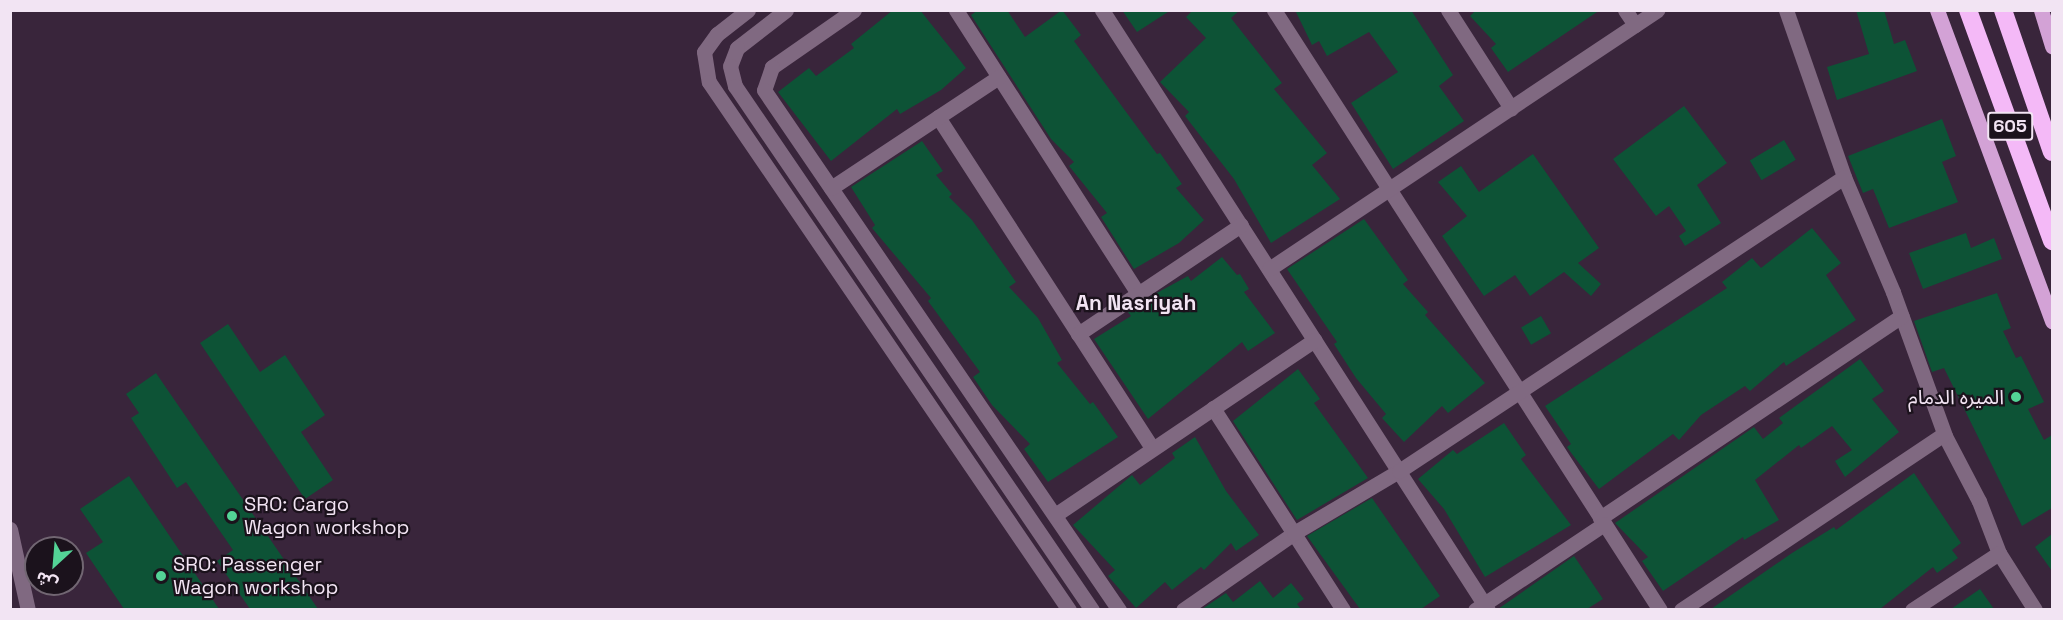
<!DOCTYPE html>
<meta charset="utf-8">
<style>
body{margin:0}
#map{position:relative;width:2063px;height:620px;overflow:hidden;background:#39253b;font-family:"Space Grotesk","Noto Sans Arabic",sans-serif}
div>[style]{position:absolute}
[style*='--x']{left:calc(var(--x)*1px);top:calc(var(--y)*1px);width:calc(var(--w)*1px);rotate:calc(var(--a)*1deg)}
.building>*{inset:0;background:#0d5336;transform-origin:0 0}
.minor>*{height:15px;margin:-7.5px;padding:0 7.5px;transform-origin:7.5px;border-radius:7.5px;background:#806981}
.major>*{height:15px;margin:-7.5px;padding:0 7.5px;transform-origin:7.5px;border-radius:7.5px;background:#d3a2d6}
.highway>*{height:18px;margin:-9px;padding:0 9px;transform-origin:9px;border-radius:9px;background:#f4b9f7}
.dots>*{width:16px;height:16px;translate:-50% -50%;box-sizing:border-box;border:3px solid #1b121c;border-radius:50%}
span{translate:-50% -50%;white-space:nowrap;text-align:center;line-height:1.15;-webkit-text-stroke:4.5px #1b121c;paint-order:stroke}
.shield-label span{padding:2px 4px;background:#1b121c;border:2px solid;border-radius:4px;-webkit-text-stroke-width:0}
.shield-label{font-size:18px;color:#f2e4f3;font-weight:700}
.poi-label{font-size:20px;color:#f2e4f3}
.right{translate:-100% -50%;text-align:right}
.left{translate:0 -50%;text-align:left}
.neighbourhood-label{font-size:21px;color:#f2e4f3;font-weight:700}
.frame{position:absolute;inset:0;border:12px solid #f2e4f3;pointer-events:none}
.north{position:absolute;left:24px;top:536px;width:60px;height:60px;box-sizing:border-box;background:#1b121c;border:2px solid #716672;border-radius:50%;rotate:206deg;font-size:16px;font-weight:700;line-height:24px;text-align:center;color:#f2e4f3}
.north::after{content:'';display:block;margin:auto;width:21px;height:27px;background:#53d396;clip-path:polygon(50% 0,100% 100%,50% 72%,0 100%)}
</style>
<div id="map">
<div class="building">
<i style="clip-path:polygon(893px 10px,920px 10px,966px 68px,941px 90px,900px 114px,897px 109px,831px 161px,778px 92px,809px 68px,816px 76px,854px 48px,851px 44px)"></i>
<i style="clip-path:polygon(978px 10px,1007px 10px,1025px 37px,1062px 10px,1081px 35px,1074px 41px,1157px 154px,1160px 153px,1182px 184px,1176px 188px,1204px 220px,1179px 243px,1134px 269px,1101px 217px,1107px 213px,1069px 166px,1074px 162px,1051px 139px,971px 15px)"></i>
<i style="clip-path:polygon(1122px 10px,1171px 10px,1137px 32px)"></i>
<i style="clip-path:polygon(1193px 10px,1240px 10px,1231px 18px,1282px 83px,1274px 89px,1327px 153px,1312px 165px,1340px 199px,1271px 243px,1234px 179px,1185px 116px,1189px 112px,1160px 82px,1206px 38px,1186px 17px)"></i>
<i style="clip-path:polygon(1295px 10px,1411px 10px,1453px 75px,1439px 86px,1464px 121px,1393px 169px,1351px 103px,1398px 72px,1369px 32px,1327px 56px,1319px 41px,1312px 45px)"></i>
<i style="clip-path:polygon(1476px 10px,1600px 10px,1508px 72px,1491px 48px,1496px 44px,1470px 16px)"></i>
<i style="clip-path:polygon(1856px 10px,1884px 10px,1894px 44px,1905px 40px,1917px 71px,1837px 100px,1827px 67px,1869px 54px)"></i>
<i style="clip-path:polygon(1684px 106px,1727px 163px,1697px 185px,1721px 223px,1685px 246px,1679px 236px,1686px 231px,1669px 206px,1656px 216px,1613px 159px)"></i>
<i style="clip-path:polygon(1942px 119px,1956px 156px,1942px 162px,1958px 202px,1889px 228px,1873px 189px,1863px 193px,1848px 156px)"></i>
<i style="left:1784px;top:140px;width:23px;height:40px;rotate:59deg"></i>
<i style="clip-path:polygon(922px 141px,943px 171px,936px 175px,952px 194px,949px 197px,972px 220px,1016px 282px,1009px 287px,1038px 318px,1062px 360px,1057px 363px,1090px 404px,1093px 402px,1118px 437px,1048px 482px,1024px 449px,1030px 444px,992px 405px,973px 377px,980px 372px,928px 301px,931px 298px,872px 228px,875px 225px,851px 187px)"></i>
<i style="clip-path:polygon(1533px 154px,1599px 248px,1578px 263px,1601px 284px,1591px 296px,1564px 272px,1530px 296px,1515px 275px,1484px 296px,1442px 236px,1467px 216px,1438px 182px,1461px 166px,1479px 192px)"></i>
<i style="clip-path:polygon(1364px 219px,1408px 280px,1403px 284px,1428px 312px,1425px 315px,1485px 383px,1448px 413px,1442px 406px,1404px 442px,1382px 418px,1386px 414px,1356px 378px,1334px 344px,1337px 342px,1287px 269px)"></i>
<i style="clip-path:polygon(1812px 228px,1841px 263px,1826px 275px,1856px 320px,1786px 366px,1784px 362px,1750px 391px,1745px 386px,1701px 415px,1679px 440px,1673px 434px,1599px 489px,1572px 454px,1567px 447px,1571px 444px,1545px 406px,1727px 288px,1722px 282px,1752px 258px,1761px 268px)"></i>
<i style="clip-path:polygon(1966px 233px,1971px 248px,1994px 238px,2002px 259px,1923px 289px,1909px 253px)"></i>
<i style="clip-path:polygon(1222px 257px,1237px 275px,1240px 274px,1249px 289px,1244px 292px,1275px 333px,1248px 351px,1242px 342px,1148px 419px,1094px 339px,1131px 316px,1128px 312px,1153px 295px,1188px 276px,1191px 281px)"></i>
<i style="clip-path:polygon(1997px 293px,2011px 328px,2003px 331px,2016px 358px,2021px 356px,2044px 402px,2028px 409px,2044px 440px,2052px 435px,2052px 508px,2022px 526px,1944px 368px,1932px 372px,1914px 321px)"></i>
<i style="left:1541px;top:316px;width:20px;height:23px;rotate:60deg"></i>
<i style="clip-path:polygon(228px 324px,260px 372px,285px 355px,325px 415px,301px 432px,333px 480px,305px 499px,200px 343px)"></i>
<i style="clip-path:polygon(1860px 359px,1884px 391px,1872px 399px,1899px 432px,1845px 477px,1835px 461px,1852px 450px,1832px 426px,1801px 448px,1799px 445px,1755px 480px,1779px 520px,1744px 540px,1743px 537px,1663px 591px,1642px 561px,1648px 557px,1615px 523px,1754px 427px,1763px 439px,1783px 423px,1779px 418px)"></i>
<i style="clip-path:polygon(1298px 369px,1320px 399px,1314px 403px,1368px 478px,1297px 520px,1233px 421px)"></i>
<i style="clip-path:polygon(156px 373px,318px 609px,250px 609px,217px 561px,233px 550px,186px 482px,177px 488px,131px 418px,139px 413px,126px 394px)"></i>
<i style="clip-path:polygon(1504px 423px,1526px 455px,1521px 459px,1571px 525px,1485px 577px,1444px 509px,1418px 479px,1453px 450px,1457px 454px)"></i>
<i style="clip-path:polygon(1195px 437px,1226px 491px,1259px 535px,1236px 551px,1231px 543px,1204px 570px,1201px 567px,1172px 590px,1165px 582px,1136px 608px,1108px 576px,1115px 570px,1073px 525px,1132px 475px,1140px 485px,1175px 458px,1172px 453px)"></i>
<i style="clip-path:polygon(1914px 473px,1961px 543px,1952px 550px,1958px 558px,1937px 573px,1933px 567px,1880px 609px,1711px 609px,1792px 553px,1834px 527px,1836px 530px)"></i>
<i style="clip-path:polygon(129px 476px,219px 609px,124px 609px,86px 553px,103px 542px,80px 509px)"></i>
<i style="clip-path:polygon(1372px 498px,1440px 596px,1421px 609px,1360px 609px,1307px 536px)"></i>
<i style="clip-path:polygon(2052px 534px,2052px 571px,2035px 547px)"></i>
<i style="clip-path:polygon(1574px 556px,1603px 599px,1587px 609px,1498px 609px)"></i>
<i style="clip-path:polygon(1260px 581px,1273px 598px,1291px 583px,1304px 599px,1297px 604px,1301px 609px,1202px 609px,1226px 593px,1233px 602px)"></i>
<i style="clip-path:polygon(1980px 589px,1994px 609px,1951px 609px)"></i>
</div>
<div class="minor">
<i style="--x:748;--y:10;--w:39;--a:142"></i>
<i style="--x:717;--y:34;--w:22;--a:126"></i>
<i style="--x:704;--y:52;--w:30;--a:81"></i>
<i style="--x:709;--y:82;--w:639;--a:55.71"></i>
<i style="--x:786;--y:10;--w:62;--a:142.2"></i>
<i style="--x:737;--y:48;--w:19;--a:111"></i>
<i style="--x:730;--y:66;--w:21;--a:76"></i>
<i style="--x:735;--y:86;--w:634;--a:55.73"></i>
<i style="--x:854;--y:10;--w:100;--a:145.2"></i>
<i style="--x:772;--y:67;--w:24;--a:109"></i>
<i style="--x:764;--y:90;--w:630;--a:55.68"></i>
<i style="--x:956;--y:10;--w:336;--a:57.3"></i>
<i style="--x:1102;--y:10;--w:713;--a:57.25"></i>
<i style="--x:1274;--y:10;--w:713;--a:57.25"></i>
<i style="--x:1448;--y:10;--w:117;--a:57.3"></i>
<i style="--x:1625;--y:10;--w:18;--a:56"></i>
<i style="--x:1786;--y:10;--w:177;--a:70.8"></i>
<i style="--x:1844;--y:177;--w:125;--a:66.9"></i>
<i style="--x:1893;--y:292;--w:153;--a:70.1"></i>
<i style="--x:1945;--y:436;--w:73;--a:62.4"></i>
<i style="--x:1979;--y:501;--w:56;--a:69"></i>
<i style="--x:1999;--y:553;--w:67;--a:57.7"></i>
<i style="--x:938;--y:117;--w:394;--a:57.1"></i>
<i style="--x:831;--y:188;--w:201;--a:-33.5"></i>
<i style="--x:1269;--y:269;--w:467;--a:-33.7"></i>
<i style="--x:1078;--y:334;--w:196;--a:-33.8"></i>
<i style="--x:1213;--y:408;--w:240;--a:57.2"></i>
<i style="--x:1055;--y:515;--w:313;--a:-34"></i>
<i style="--x:1600;--y:518;--w:363;--a:-33.8"></i>
<i style="--x:10;--y:529;--w:83;--a:77.5"></i>
<i style="--x:1183;--y:610;--w:135;--a:-34.7"></i>
<i style="--x:1294;--y:533;--w:122;--a:-30.6"></i>
<i style="--x:1399;--y:471;--w:533;--a:-33.45"></i>
<i style="--x:1475;--y:610;--w:155;--a:-33.7"></i>
<i style="--x:1681;--y:610;--w:316;--a:-33.8"></i>
<i style="--x:1912;--y:610;--w:104;--a:-33.2"></i>
</div>
<div class="major">
<i style="--x:1937;--y:10;--w:332;--a:69.7"></i>
<i style="--x:2041;--y:10;--w:38;--a:73"></i>
</div>
<div class="highway">
<i style="--x:1968;--y:10;--w:246;--a:70"></i>
<i style="--x:2003;--y:10;--w:150;--a:71"></i>
</div>
<div class="dots">
<i style="left:2016px;top:397px;background:#53d396"></i>
<i style="left:232px;top:516px;background:#53d396"></i>
<i style="left:161px;top:576px;background:#53d396"></i>
</div>
<div class="shield-label">
<span style="left:2010px;top:126px">605</span>
</div>
<div class="poi-label">
<span class="right" style="left:2004px;top:397px">الميره الدمام</span>
<span class="left" style="left:244px;top:516px">SRO: Cargo<br>Wagon workshop</span>
<span class="left" style="left:173px;top:576px">SRO: Passenger<br>Wagon workshop</span>
</div>
<div class="neighbourhood-label">
<span style="left:1136px;top:303px">An Nasriyah</span>
</div>
<div class="frame"></div>
<div class="north">ش</div>
</div>
